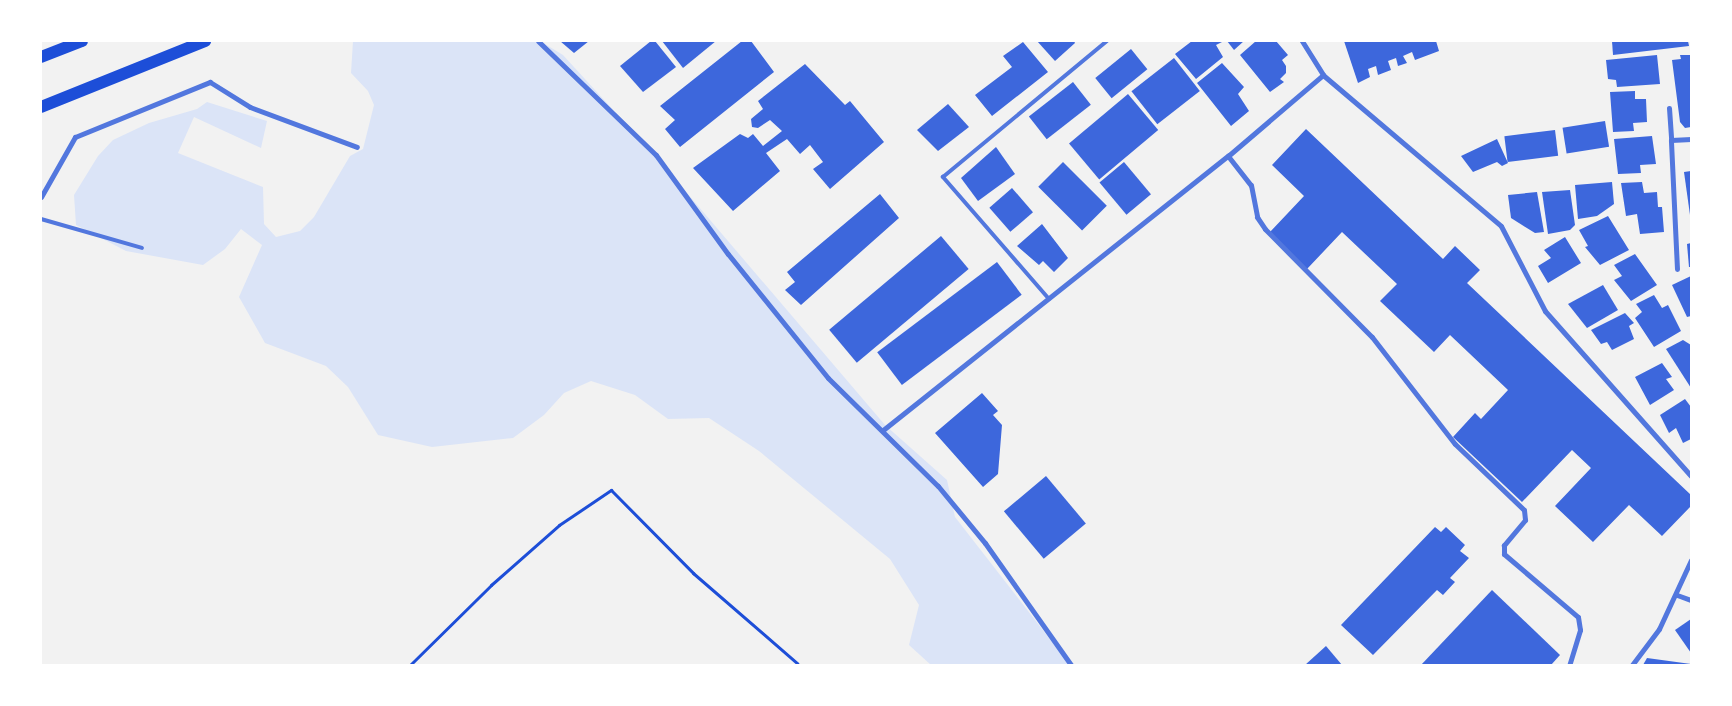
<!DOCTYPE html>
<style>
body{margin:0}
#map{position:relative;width:1732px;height:706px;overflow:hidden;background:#f2f2f2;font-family:Signika,sans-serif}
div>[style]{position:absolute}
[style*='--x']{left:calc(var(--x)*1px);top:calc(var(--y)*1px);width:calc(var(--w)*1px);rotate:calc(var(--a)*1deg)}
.green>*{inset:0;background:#dbe4f7}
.building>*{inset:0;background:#3d67dc;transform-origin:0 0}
.path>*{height:3px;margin:-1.5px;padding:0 1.5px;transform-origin:1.5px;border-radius:1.5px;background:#1d4ed8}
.service>*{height:4px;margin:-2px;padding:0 2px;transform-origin:2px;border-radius:2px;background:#5277de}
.minor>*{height:5px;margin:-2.5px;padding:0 2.5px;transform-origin:2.5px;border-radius:2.5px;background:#5277de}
.primary>*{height:12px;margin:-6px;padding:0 6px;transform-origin:6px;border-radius:6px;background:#1d4ed8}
span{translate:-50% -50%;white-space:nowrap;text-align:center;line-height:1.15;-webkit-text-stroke:5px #fff;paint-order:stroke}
.frame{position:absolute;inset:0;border:42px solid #fff;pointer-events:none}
</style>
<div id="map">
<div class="green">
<i style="clip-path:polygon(353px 41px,540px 41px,563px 55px,658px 159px,885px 425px,947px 480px,955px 517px,1070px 665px,931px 665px,909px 645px,919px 605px,890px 559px,759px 451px,709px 418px,668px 419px,635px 395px,591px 381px,564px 393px,544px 415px,513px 438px,432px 447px,378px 435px,348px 387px,326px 366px,265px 343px,239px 297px,262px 245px,241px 229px,225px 249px,203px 265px,126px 251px,76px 225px,74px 195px,98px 156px,113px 140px,149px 123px,197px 109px,207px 102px,267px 121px,261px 148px,194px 117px,178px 153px,263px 187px,264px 224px,276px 237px,300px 231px,314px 217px,350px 156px,363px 149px,374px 105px,368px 91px,351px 73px)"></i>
</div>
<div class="building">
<i style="clip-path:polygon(560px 41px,589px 41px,574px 53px)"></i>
<i style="clip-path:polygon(651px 41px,655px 41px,676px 67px,643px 92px,620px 66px)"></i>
<i style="clip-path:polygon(662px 41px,716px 41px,683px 68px)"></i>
<i style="clip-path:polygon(742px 41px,751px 41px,774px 72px,680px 147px,665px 129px,675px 120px,660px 106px)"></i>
<i style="clip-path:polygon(1037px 41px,1074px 41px,1075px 43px,1055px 61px)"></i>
<i style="clip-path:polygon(1192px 41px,1224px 41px,1216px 45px,1223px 57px,1196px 79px,1175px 54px)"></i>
<i style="clip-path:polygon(1227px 41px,1244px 41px,1234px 50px)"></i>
<i style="clip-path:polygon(1256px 41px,1276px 41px,1288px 55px,1282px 60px,1286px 66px,1286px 73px,1280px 79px,1284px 82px,1270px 92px,1240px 55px)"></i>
<i style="clip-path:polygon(1344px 41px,1436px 41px,1439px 51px,1415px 60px,1412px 52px,1403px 56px,1407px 63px,1398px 66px,1396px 58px,1388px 61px,1391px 70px,1378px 75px,1376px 66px,1368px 69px,1370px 77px,1358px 83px)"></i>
<i style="clip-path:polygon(1612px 41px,1688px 41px,1689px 46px,1613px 55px)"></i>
<i style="clip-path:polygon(1023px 42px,1048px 72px,992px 116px,975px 95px,1012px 67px,1003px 56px)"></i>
<i style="left:1131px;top:49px;width:26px;height:46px;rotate:51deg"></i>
<i style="clip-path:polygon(1657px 55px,1660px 84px,1617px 87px,1616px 80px,1608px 79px,1606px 60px)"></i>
<i style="clip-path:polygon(1680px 55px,1691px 55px,1691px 127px,1685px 128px,1680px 122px,1672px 60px,1681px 59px)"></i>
<i style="left:1174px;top:58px;width:42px;height:54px;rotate:52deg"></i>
<i style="clip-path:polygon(1222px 63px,1244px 87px,1238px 94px,1249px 111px,1231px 126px,1197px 83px)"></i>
<i style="clip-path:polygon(805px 64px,845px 105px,850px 101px,884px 142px,830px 189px,813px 169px,823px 162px,810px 145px,800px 154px,787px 139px,766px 153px,780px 171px,733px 211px,693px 168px,740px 134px,748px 138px,753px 134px,763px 146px,782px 131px,770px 120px,758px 128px,752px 127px,751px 119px,763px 109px,758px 101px)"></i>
<i style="left:1073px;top:82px;width:29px;height:56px;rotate:52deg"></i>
<i style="clip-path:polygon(1635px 91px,1635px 99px,1646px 99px,1647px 122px,1633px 123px,1634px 131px,1613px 132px,1610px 92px)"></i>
<i style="left:1128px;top:94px;width:47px;height:77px;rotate:50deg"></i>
<i style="clip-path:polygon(948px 104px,969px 127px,938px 151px,917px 130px)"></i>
<i style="left:1605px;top:121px;width:26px;height:43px;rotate:81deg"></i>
<i style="clip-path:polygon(1306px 129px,1443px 259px,1455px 246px,1480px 270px,1467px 283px,1691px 495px,1691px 506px,1662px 536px,1629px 505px,1593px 542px,1555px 506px,1591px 468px,1572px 450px,1522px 502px,1453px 437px,1475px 413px,1481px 419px,1508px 390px,1450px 335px,1434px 352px,1380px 301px,1397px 284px,1342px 232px,1307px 269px,1269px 233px,1304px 196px,1272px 165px)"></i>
<i style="left:1555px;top:130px;width:26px;height:51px;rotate:83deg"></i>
<i style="clip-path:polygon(1652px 136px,1656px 164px,1640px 165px,1641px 173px,1618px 174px,1614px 139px)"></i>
<i style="clip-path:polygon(1497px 139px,1508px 163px,1502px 166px,1497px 162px,1473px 172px,1461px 156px)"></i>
<i style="clip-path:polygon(996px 147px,1015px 174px,978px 201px,961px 178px)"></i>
<i style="left:1063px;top:162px;width:62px;height:35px;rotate:45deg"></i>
<i style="left:1124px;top:162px;width:42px;height:32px;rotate:50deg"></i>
<i style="clip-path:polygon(1691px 171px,1691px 215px,1690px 215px,1684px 172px)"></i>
<i style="clip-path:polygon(1612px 182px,1614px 204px,1597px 216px,1578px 219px,1575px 185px)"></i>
<i style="clip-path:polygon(1642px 182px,1644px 193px,1657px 192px,1658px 207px,1662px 207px,1664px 232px,1640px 234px,1637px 214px,1626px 216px,1621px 183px)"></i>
<i style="left:1012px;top:188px;width:32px;height:30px;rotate:49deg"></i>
<i style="clip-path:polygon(1570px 190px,1575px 225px,1570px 230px,1548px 234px,1542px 192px)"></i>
<i style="clip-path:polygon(1537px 192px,1544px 232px,1535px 233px,1511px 218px,1508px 195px)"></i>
<i style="clip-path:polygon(880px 194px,899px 218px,801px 305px,785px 290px,795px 282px,787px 272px)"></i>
<i style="clip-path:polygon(1608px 216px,1629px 250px,1600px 265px,1585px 247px,1588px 246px,1579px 230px)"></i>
<i style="clip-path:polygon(1042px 224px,1068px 258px,1054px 272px,1043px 261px,1039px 265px,1017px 246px)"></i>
<i style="left:941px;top:236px;width:43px;height:146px;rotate:50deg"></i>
<i style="clip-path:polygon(1565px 237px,1581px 263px,1548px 283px,1538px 266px,1551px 258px,1544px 250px)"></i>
<i style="clip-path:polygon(1691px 243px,1691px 267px,1689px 267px,1687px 244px)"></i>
<i style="clip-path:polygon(1635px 254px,1657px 285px,1631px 301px,1614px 280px,1622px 276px,1614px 265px)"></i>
<i style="left:997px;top:262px;width:41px;height:150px;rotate:53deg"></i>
<i style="clip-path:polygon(1691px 276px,1691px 316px,1687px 317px,1672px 285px)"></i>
<i style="clip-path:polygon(1603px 285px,1618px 310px,1587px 328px,1568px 304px)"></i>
<i style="clip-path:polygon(1654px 295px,1662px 308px,1668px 305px,1681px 331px,1654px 347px,1635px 318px,1642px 312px,1636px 304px)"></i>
<i style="clip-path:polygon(1625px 313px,1634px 323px,1629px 326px,1634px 339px,1612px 350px,1607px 342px,1601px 344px,1591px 330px)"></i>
<i style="clip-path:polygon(1683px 340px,1691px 345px,1691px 388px,1666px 349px)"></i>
<i style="clip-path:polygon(1662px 363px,1672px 377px,1666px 379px,1674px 390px,1650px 405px,1635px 377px)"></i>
<i style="clip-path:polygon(982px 393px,998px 411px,993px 415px,1002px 425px,998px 474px,983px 487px,935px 433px)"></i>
<i style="clip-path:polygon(1685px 399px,1691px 407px,1691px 439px,1683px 443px,1676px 428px,1669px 433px,1660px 415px)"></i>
<i style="left:1046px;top:476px;width:62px;height:55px;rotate:50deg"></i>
<i style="clip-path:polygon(1435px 527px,1441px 532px,1446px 527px,1465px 545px,1460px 551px,1469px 558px,1450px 578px,1455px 582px,1443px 595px,1437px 590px,1373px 655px,1341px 625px)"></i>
<i style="clip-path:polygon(1492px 590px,1560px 655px,1551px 665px,1421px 665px)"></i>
<i style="clip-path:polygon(1691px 619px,1691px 653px,1675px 630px)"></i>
<i style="clip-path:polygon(1326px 646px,1342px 665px,1305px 665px)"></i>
<i style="clip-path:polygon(1647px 658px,1691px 664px,1691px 665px,1643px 665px)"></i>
</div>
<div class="path">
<i style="--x:410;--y:665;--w:114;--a:-44.6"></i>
<i style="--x:491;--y:585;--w:91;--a:-41.4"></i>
<i style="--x:559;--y:525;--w:63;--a:-33.9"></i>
<i style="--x:611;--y:490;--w:117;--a:45.3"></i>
<i style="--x:693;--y:573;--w:138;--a:40.9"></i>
</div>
<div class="service">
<i style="--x:41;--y:219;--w:105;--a:16"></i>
<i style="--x:1049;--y:299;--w:162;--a:-131"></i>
<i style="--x:943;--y:177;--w:213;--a:-39.7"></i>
</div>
<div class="minor">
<i style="--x:538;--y:41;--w:164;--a:44"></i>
<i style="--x:656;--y:155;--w:122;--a:54"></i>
<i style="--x:728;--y:254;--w:159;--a:51.1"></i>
<i style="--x:828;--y:378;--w:154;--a:44.5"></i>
<i style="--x:938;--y:486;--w:74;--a:50.5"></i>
<i style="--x:985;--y:543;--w:149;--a:54.8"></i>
<i style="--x:1302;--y:41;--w:40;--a:58"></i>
<i style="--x:1323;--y:75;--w:233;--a:40.3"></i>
<i style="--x:1501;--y:226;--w:96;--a:62.6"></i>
<i style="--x:1545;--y:311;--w:220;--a:48.5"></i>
<i style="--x:1669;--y:108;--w:32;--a:86"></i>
<i style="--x:1228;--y:156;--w:37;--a:52"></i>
<i style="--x:1251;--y:185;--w:33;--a:79"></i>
<i style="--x:1257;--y:217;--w:14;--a:56"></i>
<i style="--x:1265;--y:229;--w:152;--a:45.3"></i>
<i style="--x:1372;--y:337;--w:135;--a:52.2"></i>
<i style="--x:1455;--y:444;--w:95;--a:43.7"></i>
<i style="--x:1524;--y:510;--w:10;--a:84"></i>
<i style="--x:1525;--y:520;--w:33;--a:130"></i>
<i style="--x:1504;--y:545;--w:9;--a:90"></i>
<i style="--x:1504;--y:554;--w:97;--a:40.4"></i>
<i style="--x:1578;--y:617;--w:13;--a:81"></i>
<i style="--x:1580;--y:630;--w:37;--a:107"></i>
<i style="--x:41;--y:197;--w:69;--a:-60.5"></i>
<i style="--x:75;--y:137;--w:146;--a:-22.2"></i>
<i style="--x:210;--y:82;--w:47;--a:32"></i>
<i style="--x:250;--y:107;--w:114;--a:20.5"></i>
<i style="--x:1677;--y:269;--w:129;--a:-92.7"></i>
<i style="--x:1671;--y:140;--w:20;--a:-3"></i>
<i style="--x:883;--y:430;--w:441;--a:-38.5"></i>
<i style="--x:1228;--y:156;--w:125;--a:-40.5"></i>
<i style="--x:1677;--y:595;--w:15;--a:20"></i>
<i style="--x:1632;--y:665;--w:45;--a:-53.1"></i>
<i style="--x:1659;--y:629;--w:76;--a:-65.1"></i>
</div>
<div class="primary">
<i style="--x:41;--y:57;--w:44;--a:-21.3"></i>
<i style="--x:41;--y:107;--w:177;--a:-21.9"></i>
</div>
<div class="frame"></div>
</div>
